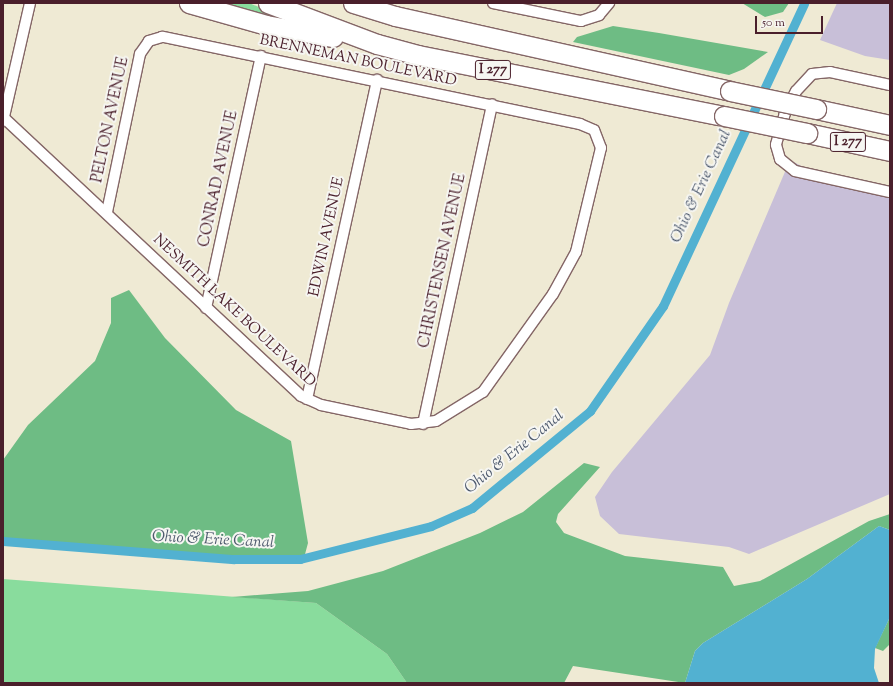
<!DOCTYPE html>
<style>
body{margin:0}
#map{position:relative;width:893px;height:686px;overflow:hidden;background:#efead4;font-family:"Sorts Mill Goudy",serif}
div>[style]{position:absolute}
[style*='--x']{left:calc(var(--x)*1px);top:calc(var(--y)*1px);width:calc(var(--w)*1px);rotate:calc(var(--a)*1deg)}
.industrial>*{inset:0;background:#c8bfd8}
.green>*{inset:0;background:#89dc9d}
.forest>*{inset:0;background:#6ebc84}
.water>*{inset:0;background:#52b1d1}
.canal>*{height:9px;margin:-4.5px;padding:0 4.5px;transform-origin:4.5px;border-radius:4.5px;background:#52b1d1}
.roads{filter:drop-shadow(1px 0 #846666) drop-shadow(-1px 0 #846666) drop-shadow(0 1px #846666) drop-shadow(0 -1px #846666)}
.minor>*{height:10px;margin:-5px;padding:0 5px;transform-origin:5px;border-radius:5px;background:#fff}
.motorway>*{height:19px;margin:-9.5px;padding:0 9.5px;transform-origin:9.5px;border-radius:9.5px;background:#fff}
.bridges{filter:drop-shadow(1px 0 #846666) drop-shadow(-1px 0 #846666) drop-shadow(0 1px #846666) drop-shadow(0 -1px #846666)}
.motorway-bridge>*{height:19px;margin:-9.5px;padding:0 9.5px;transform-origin:9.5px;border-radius:9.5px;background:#fff}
span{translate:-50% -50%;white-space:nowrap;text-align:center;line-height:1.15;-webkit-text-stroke:4px #f6f6f2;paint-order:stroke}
.shield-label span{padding:1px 3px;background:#f6f6f2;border:1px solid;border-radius:3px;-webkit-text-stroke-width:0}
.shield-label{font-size:14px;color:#4a1f2b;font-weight:700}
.street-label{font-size:15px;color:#4a1f2b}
.water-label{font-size:16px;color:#4d596d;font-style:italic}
.frame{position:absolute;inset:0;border:4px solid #4a1f2b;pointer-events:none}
.scale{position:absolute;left:755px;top:16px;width:68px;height:18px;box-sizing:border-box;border:2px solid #4a1f2b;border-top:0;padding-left:5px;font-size:12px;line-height:14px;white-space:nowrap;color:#4a1f2b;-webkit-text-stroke:3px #f6f6f2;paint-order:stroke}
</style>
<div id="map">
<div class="industrial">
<i style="clip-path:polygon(837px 3px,890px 3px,890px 60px,865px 56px,820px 40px)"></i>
<i style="clip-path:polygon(790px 160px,807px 169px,890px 187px,890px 494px,749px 554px,729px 547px,619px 534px,600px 516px,595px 497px,612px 472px,710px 355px,729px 303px)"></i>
</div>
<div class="green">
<i style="clip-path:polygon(210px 3px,249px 3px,292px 21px)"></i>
<i style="clip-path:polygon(3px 579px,316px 603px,387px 654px,407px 683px,3px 683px)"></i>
</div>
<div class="forest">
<i style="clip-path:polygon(742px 3px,789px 3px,783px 12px,765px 17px)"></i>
<i style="clip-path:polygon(613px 26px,659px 33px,768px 52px,744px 69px,729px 75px,573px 42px,577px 37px)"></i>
<i style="clip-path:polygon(129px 290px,165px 338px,236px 410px,291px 441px,308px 543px,304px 558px,234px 559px,3px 541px,3px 460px,28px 425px,95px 361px,111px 323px,111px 298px)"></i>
<i style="clip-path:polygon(584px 463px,600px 467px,558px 514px,556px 522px,564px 533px,625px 556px,723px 567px,734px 586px,760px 581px,869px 521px,890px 514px,890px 545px,890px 530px,879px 526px,807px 579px,703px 643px,695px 651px,685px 683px,573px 666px,564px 683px,407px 683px,387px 654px,316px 603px,232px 597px,308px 591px,383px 571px,480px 533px,523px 512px)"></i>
<i style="clip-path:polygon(890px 617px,890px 644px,883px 651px,875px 648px)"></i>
</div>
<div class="water">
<i style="clip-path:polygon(879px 526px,890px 530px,890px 617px,875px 649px,874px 668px,879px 683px,685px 683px,695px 651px,703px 643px,807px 579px)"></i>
</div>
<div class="canal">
<i style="--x:3;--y:541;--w:232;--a:4.5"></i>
<i style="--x:234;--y:559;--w:66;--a:0"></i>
<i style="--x:300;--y:559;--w:135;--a:-14.1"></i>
<i style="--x:431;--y:526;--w:45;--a:-23.7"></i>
<i style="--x:472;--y:508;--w:153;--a:-39.4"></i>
<i style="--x:590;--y:411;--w:128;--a:-55.2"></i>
<i style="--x:663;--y:306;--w:334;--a:-65"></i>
</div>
<div class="roads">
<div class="minor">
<i style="--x:493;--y:3;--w:90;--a:11.6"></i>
<i style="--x:581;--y:21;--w:19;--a:-18"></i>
<i style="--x:599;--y:15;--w:16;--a:-50"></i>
<i style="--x:890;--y:85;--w:61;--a:-167.8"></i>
<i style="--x:830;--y:72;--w:18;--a:174"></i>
<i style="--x:812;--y:74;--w:23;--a:133"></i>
<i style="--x:796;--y:91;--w:25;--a:117"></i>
<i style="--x:785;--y:113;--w:33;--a:106"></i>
<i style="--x:776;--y:145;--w:15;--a:74"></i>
<i style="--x:780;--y:159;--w:19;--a:39"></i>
<i style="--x:795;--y:171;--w:97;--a:12.5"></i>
<i style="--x:3;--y:117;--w:408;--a:43.1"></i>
<i style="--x:301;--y:396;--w:22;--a:24"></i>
<i style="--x:321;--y:405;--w:92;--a:11.9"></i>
<i style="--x:411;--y:424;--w:25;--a:-7"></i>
<i style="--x:436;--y:421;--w:55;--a:-31.7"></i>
<i style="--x:483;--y:392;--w:120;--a:-54.5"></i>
<i style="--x:553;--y:294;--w:48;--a:-61.3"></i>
<i style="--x:576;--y:252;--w:107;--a:-76.5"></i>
<i style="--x:601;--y:148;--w:19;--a:-111"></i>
<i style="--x:594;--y:130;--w:15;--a:-157"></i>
<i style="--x:580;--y:124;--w:427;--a:-168.2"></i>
<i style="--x:162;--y:37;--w:14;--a:163"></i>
<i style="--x:149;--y:41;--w:16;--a:125"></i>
<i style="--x:140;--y:54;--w:161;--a:101.8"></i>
<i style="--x:3;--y:121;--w:121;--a:-77.1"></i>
<i style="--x:206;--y:308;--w:258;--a:-77.7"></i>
<i style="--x:307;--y:399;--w:327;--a:-77.6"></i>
<i style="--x:423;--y:424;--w:327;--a:-77.8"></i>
</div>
<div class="motorway">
<i style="--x:189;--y:3;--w:80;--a:15.9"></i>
<i style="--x:266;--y:25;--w:68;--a:10.2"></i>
<i style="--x:268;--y:3;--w:116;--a:20.6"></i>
<i style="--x:377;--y:44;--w:42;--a:15"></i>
<i style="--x:418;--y:55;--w:312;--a:11.3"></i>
<i style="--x:353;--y:3;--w:44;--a:17.2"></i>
<i style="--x:395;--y:16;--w:343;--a:12.6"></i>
<i style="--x:816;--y:109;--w:76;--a:12.2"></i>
<i style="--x:807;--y:133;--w:85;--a:12.2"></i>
</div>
</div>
<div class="bridges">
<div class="motorway-bridge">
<i style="--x:730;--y:91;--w:88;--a:11.8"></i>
<i style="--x:724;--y:116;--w:85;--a:11.6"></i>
</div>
</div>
<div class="shield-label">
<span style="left:493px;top:70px">I 277</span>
<span style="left:848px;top:142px">I 277</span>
</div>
<div class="street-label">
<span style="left:358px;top:61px;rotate:12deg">BRENNEMAN BOULEVARD</span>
<span style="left:111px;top:120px;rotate:-78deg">PELTON AVENUE</span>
<span style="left:219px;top:179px;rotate:-78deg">CONRAD AVENUE</span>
<span style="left:327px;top:237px;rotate:-78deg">EDWIN AVENUE</span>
<span style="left:443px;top:261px;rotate:-78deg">CHRISTENSEN AVENUE</span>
<span style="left:234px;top:311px;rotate:43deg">NESMITH LAKE BOULEVARD</span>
</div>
<div class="water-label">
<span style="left:702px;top:187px;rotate:-65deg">Ohio &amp; Erie Canal</span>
<span style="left:515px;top:453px;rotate:-39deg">Ohio &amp; Erie Canal</span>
<span style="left:213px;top:541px;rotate:3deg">Ohio &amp; Erie Canal</span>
</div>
<div class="frame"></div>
<div class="scale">50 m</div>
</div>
